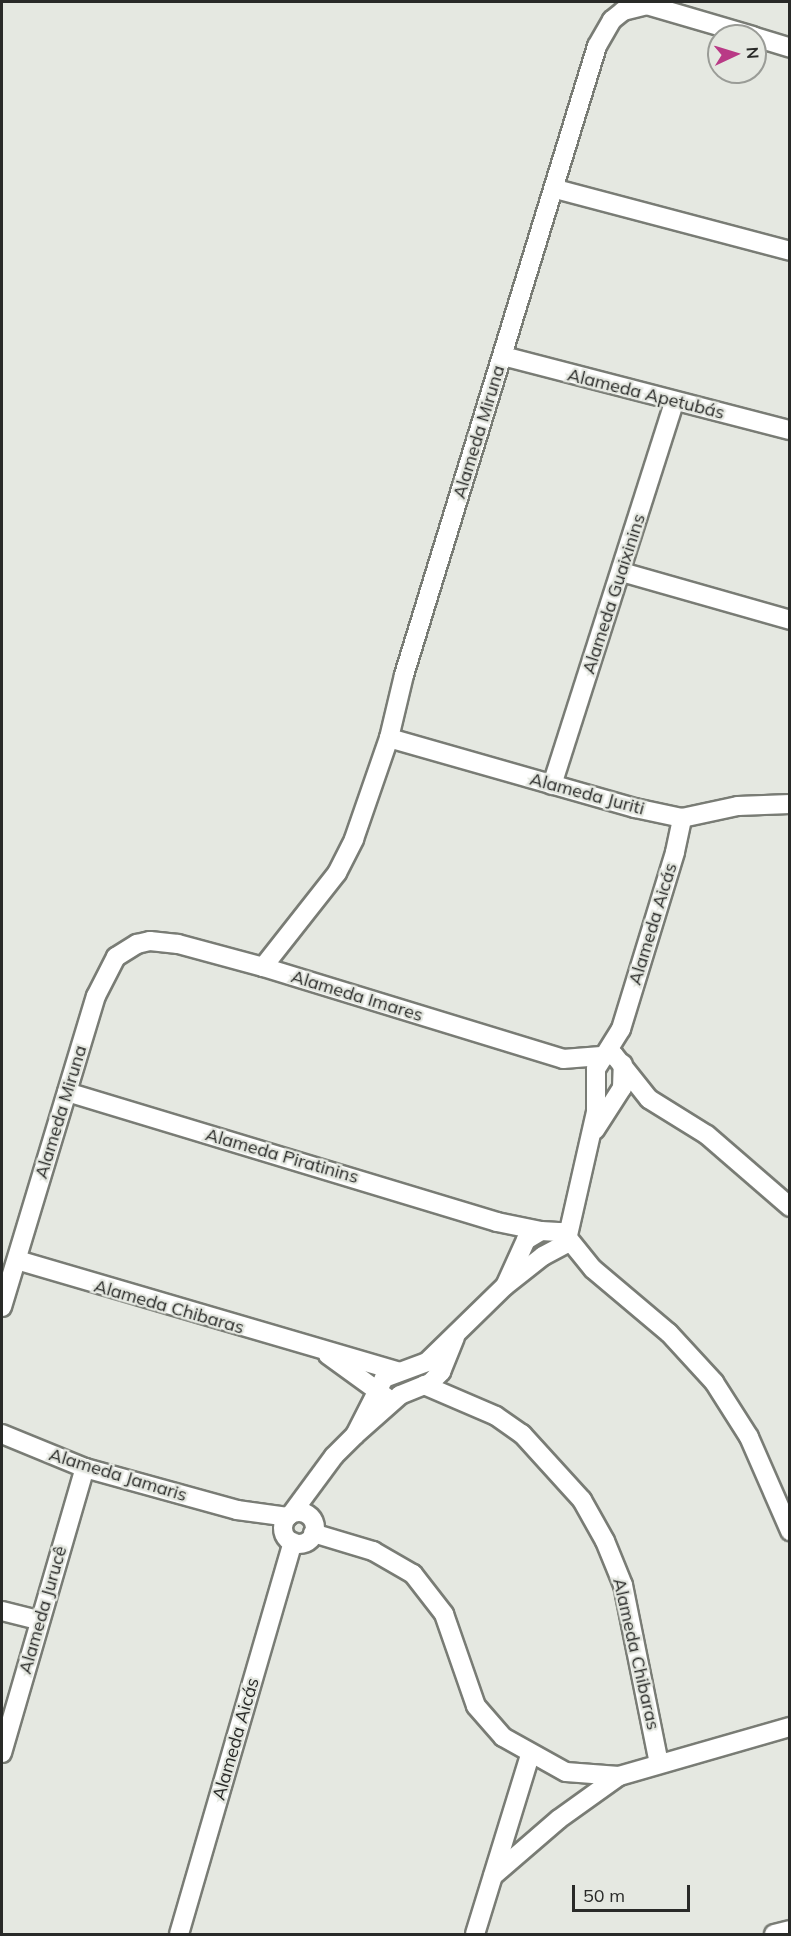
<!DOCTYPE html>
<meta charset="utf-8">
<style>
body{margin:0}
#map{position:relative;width:791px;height:1936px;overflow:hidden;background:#e5e8e1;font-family:Mulish,sans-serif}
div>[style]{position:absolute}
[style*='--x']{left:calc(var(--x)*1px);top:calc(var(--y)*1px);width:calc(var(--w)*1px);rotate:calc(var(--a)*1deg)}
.roads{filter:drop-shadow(2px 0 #797c75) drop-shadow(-2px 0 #797c75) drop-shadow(0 2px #797c75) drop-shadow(0 -2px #797c75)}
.minor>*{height:18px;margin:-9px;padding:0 9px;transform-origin:9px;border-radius:9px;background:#fff}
.minor>.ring{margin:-9px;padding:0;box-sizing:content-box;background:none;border:18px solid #fff;border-radius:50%}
span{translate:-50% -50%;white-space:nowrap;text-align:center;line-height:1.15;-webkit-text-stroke:4.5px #e5e8e1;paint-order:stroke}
.street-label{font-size:18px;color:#292a28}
.frame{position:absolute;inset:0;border:3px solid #292a28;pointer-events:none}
.north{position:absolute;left:707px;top:24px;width:60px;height:60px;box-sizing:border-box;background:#e5e8e1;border:2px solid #9a9c97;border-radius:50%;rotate:86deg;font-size:16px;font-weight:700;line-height:24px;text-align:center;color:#292a28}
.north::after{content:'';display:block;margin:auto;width:21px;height:27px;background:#b93a86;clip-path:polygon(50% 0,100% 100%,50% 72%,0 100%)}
.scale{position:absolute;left:572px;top:1885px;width:118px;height:27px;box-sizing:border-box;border:3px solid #292a28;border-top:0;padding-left:8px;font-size:18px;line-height:21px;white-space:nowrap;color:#292a28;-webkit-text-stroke:4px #e5e8e1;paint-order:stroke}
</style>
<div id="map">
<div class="roads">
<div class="minor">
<i style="--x:755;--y:37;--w:37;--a:17"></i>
<i style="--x:556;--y:189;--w:242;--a:14.8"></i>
<i style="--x:503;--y:356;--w:296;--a:14.5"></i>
<i style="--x:622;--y:572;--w:175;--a:15.9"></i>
<i style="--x:389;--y:738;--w:256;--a:15.9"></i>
<i style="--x:635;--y:808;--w:48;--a:12"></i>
<i style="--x:682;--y:818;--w:57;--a:-12.1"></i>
<i style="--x:738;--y:806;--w:52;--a:-2.2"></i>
<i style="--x:552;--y:785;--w:401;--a:-72.3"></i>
<i style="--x:263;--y:967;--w:120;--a:-51.8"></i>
<i style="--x:337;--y:873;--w:38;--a:-63"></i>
<i style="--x:354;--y:839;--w:107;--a:-70.9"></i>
<i style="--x:389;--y:738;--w:65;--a:-76.6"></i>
<i style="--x:404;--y:675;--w:658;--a:-72.94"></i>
<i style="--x:597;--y:46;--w:30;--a:-60"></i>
<i style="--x:612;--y:20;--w:14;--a:-39"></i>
<i style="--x:623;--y:11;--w:25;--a:-14"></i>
<i style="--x:647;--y:5;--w:110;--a:16.3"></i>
<i style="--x:67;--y:1092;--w:449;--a:16.8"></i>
<i style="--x:497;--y:1222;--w:45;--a:11.6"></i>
<i style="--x:595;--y:1130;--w:50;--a:-57.3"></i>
<i style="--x:622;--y:1088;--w:24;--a:-88"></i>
<i style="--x:17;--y:1260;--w:396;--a:16.3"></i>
<i style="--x:506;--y:1284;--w:48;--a:-65.6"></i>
<i style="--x:526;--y:1240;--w:17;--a:-31"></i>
<i style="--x:541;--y:1231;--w:22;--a:3"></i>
<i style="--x:563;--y:1232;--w:48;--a:51"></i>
<i style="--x:593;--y:1269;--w:99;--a:40.1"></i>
<i style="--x:669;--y:1333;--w:67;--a:47.4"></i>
<i style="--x:714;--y:1382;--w:65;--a:57.5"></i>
<i style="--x:749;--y:1437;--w:103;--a:66.4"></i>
<i style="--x:2;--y:1307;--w:325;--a:-73.2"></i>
<i style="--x:96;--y:996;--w:44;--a:-62.9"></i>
<i style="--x:116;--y:957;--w:25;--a:-32"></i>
<i style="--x:137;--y:944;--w:13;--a:-13"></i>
<i style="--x:150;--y:941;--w:28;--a:6"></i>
<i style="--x:178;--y:944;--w:88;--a:15.1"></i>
<i style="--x:263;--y:967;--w:314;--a:17"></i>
<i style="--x:563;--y:1059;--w:51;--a:-4.5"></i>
<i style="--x:614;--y:1055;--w:56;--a:51.5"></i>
<i style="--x:649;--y:1099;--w:68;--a:31.8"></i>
<i style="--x:707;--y:1135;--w:110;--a:40.9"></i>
<i style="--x:328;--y:1355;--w:72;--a:35.9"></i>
<i style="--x:424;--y:1385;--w:78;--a:23.3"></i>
<i style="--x:496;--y:1416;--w:32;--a:35"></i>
<i style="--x:522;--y:1434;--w:89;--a:47.7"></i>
<i style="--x:582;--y:1500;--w:47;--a:60.7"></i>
<i style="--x:605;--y:1541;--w:48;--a:67.8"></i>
<i style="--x:623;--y:1585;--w:182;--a:78.6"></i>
<i style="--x:2;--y:1434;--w:90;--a:22.3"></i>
<i style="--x:85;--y:1468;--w:158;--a:15.4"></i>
<i style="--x:237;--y:1510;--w:51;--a:7.8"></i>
<i style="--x:355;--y:1435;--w:64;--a:-63"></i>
<i style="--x:384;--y:1378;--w:46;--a:-20.4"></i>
<i style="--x:427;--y:1362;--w:109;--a:-44.3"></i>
<i style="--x:505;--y:1286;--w:48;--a:-38.3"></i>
<i style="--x:543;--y:1256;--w:26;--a:-28"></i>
<i style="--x:566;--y:1244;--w:135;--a:-77.2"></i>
<i style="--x:596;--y:1112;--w:43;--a:-90"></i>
<i style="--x:596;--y:1069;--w:47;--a:-58"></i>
<i style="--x:621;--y:1029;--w:185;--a:-73"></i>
<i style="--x:675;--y:852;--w:35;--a:-78"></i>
<i class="ring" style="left:283px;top:1512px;width:14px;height:14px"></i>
<i style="--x:292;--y:1513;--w:71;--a:-53.6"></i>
<i style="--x:334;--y:1456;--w:30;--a:-45"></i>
<i style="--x:355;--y:1435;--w:60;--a:-41.6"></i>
<i style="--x:400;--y:1395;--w:32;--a:-22"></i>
<i style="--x:430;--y:1383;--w:16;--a:-45"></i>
<i style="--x:441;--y:1372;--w:37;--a:-68"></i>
<i style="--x:313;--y:1533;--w:63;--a:16.7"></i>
<i style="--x:373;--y:1551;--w:46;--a:29.9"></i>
<i style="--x:413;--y:1574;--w:51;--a:52.2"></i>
<i style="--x:444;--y:1614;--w:97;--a:70.8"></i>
<i style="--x:476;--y:1706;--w:41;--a:48.9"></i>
<i style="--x:503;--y:1737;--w:72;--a:29.1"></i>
<i style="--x:566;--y:1772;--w:53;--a:4.3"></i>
<i style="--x:2;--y:1611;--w:38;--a:14"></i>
<i style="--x:2;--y:1753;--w:297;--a:-73.8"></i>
<i style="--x:493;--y:1876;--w:87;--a:-40.8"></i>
<i style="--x:559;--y:1819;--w:74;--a:-35.6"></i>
<i style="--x:619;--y:1776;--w:178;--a:-16"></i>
<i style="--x:179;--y:1934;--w:408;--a:-73.8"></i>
<i style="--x:475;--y:1934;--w:187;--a:-72.9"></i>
<i style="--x:774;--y:1934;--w:16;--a:-14"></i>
</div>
</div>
<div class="street-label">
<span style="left:646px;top:394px;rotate:14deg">Alameda Apetubás</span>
<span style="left:479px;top:432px;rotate:-73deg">Alameda Miruna</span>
<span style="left:614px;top:594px;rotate:-72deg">Alameda Guaixinins</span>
<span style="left:587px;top:794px;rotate:15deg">Alameda Juriti</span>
<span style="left:653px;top:924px;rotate:-73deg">Alameda Aicás</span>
<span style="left:357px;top:996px;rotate:17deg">Alameda Imares</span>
<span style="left:61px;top:1112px;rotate:-73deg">Alameda Miruna</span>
<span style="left:282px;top:1156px;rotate:16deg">Alameda Piratinins</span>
<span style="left:169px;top:1307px;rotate:16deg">Alameda Chibaras</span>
<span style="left:118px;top:1475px;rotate:17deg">Alameda Jamaris</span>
<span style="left:43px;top:1610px;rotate:-74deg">Alameda Jurucê</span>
<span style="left:636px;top:1654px;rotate:77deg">Alameda Chibaras</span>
<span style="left:236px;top:1739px;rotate:-74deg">Alameda Aicás</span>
</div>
<div class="frame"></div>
<div class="north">N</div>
<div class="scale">50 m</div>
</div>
